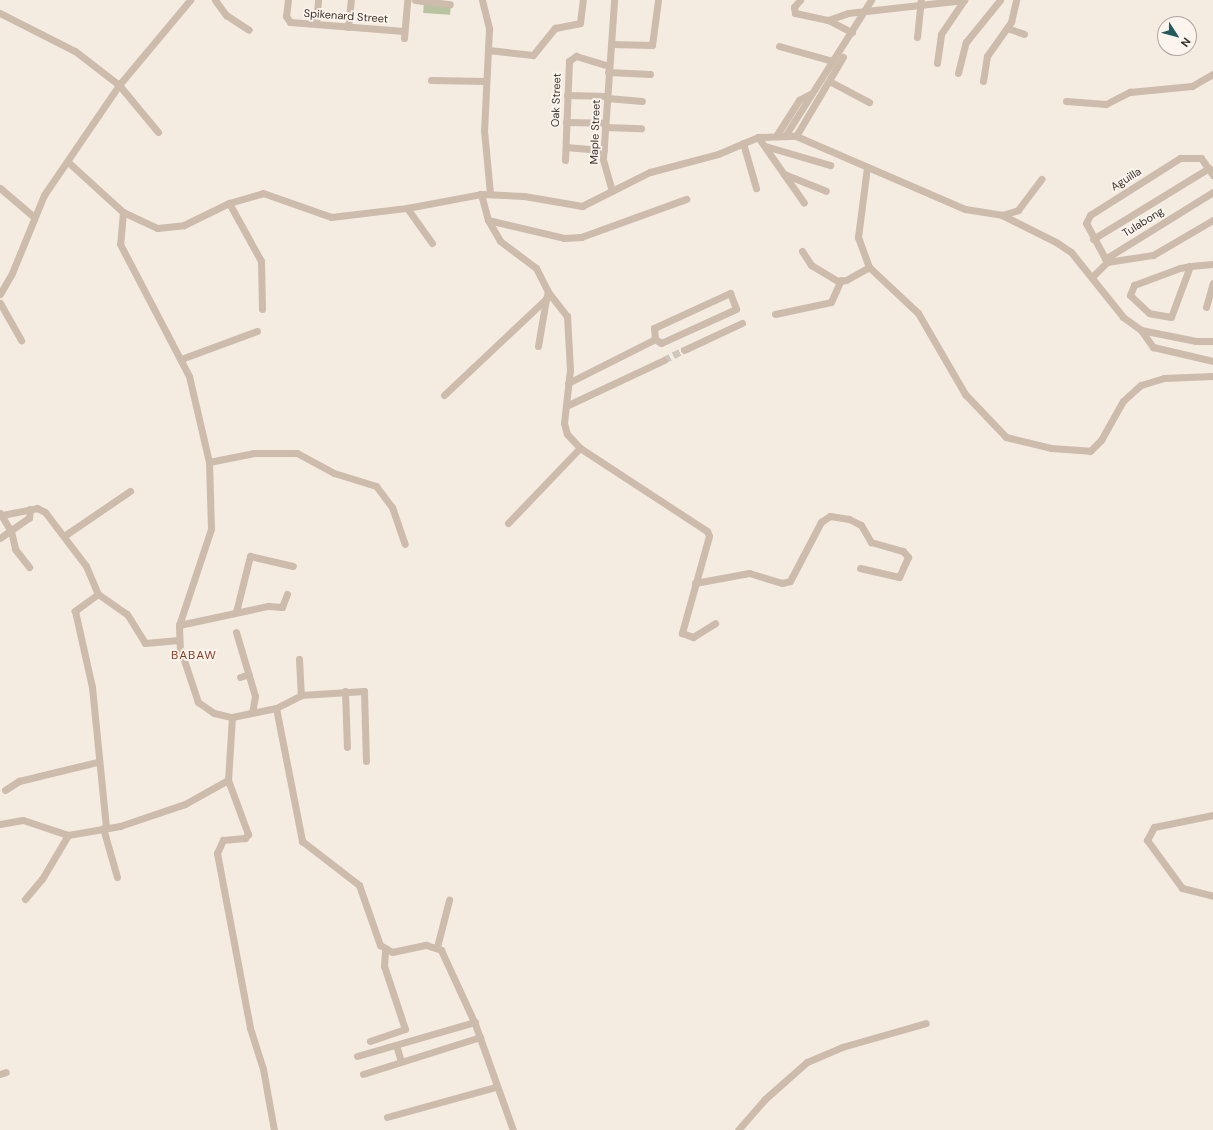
<!DOCTYPE html>
<style>
body{margin:0}
#map{position:relative;width:1213px;height:1130px;overflow:hidden;background:#f4ebe1;font-family:"DM Sans",sans-serif}
div>[style]{position:absolute}
[style*='--x']{left:calc(var(--x)*1px);top:calc(var(--y)*1px);width:calc(var(--w)*1px);rotate:calc(var(--a)*1deg)}
.green>*{inset:0;background:#b8c4a0;transform-origin:0 0}
.minor-tunnel>*{height:7px;margin-top:-3.5px;transform-origin:0;background:repeating-linear-gradient(90deg,#cfc6bd 0 7px,transparent 0 10.5px)}
.minor>*{height:7px;margin:-3.5px;padding:0 3.5px;transform-origin:3.5px;border-radius:3.5px;background:#cdbbac}
span{translate:-50% -50%;white-space:nowrap;text-align:center;line-height:1.15;-webkit-text-stroke:3.5px #fbf5ee;paint-order:stroke}
.street-label{font-size:11px;color:#3b302b}
.neighbourhood-label{font-size:12px;color:#8c3b22;letter-spacing:1px}
.north{position:absolute;left:1157px;top:16px;width:40px;height:40px;box-sizing:border-box;background:#fbf5ee;border:1px solid #aea6a0;border-radius:50%;rotate:126deg;font-size:11px;font-weight:700;line-height:16px;text-align:center;color:#3b302b}
.north::after{content:'';display:block;margin:auto;width:14px;height:18px;background:#1f5a5e;clip-path:polygon(50% 0,100% 100%,50% 72%,0 100%)}
</style>
<div id="map">
<div class="green">
<i style="left:424px;top:1px;width:27px;height:12px;rotate:4deg"></i>
</div>
<div class="minor-tunnel">
<i style="--x:664;--y:360;--w:22;--a:-27"></i>
</div>
<div class="minor">
<i style="--x:215;--y:0;--w:19;--a:54"></i>
<i style="--x:226;--y:15;--w:27;--a:33"></i>
<i style="--x:288;--y:0;--w:16;--a:97"></i>
<i style="--x:286;--y:16;--w:7;--a:56"></i>
<i style="--x:290;--y:22;--w:114;--a:4.5"></i>
<i style="--x:415;--y:0;--w:35;--a:7"></i>
<i style="--x:482;--y:0;--w:30;--a:76"></i>
<i style="--x:489;--y:29;--w:101;--a:92.8"></i>
<i style="--x:484;--y:130;--w:64;--a:84.6"></i>
<i style="--x:800;--y:0;--w:9;--a:131"></i>
<i style="--x:794;--y:7;--w:6;--a:81"></i>
<i style="--x:795;--y:13;--w:34;--a:12"></i>
<i style="--x:828;--y:20;--w:27;--a:27"></i>
<i style="--x:0;--y:13;--w:84;--a:26.9"></i>
<i style="--x:75;--y:51;--w:56;--a:37.7"></i>
<i style="--x:119;--y:85;--w:61;--a:50.3"></i>
<i style="--x:828;--y:20;--w:21;--a:-19"></i>
<i style="--x:848;--y:13;--w:117;--a:-6.4"></i>
<i style="--x:316;--y:24;--w:24;--a:-85"></i>
<i style="--x:348;--y:27;--w:27;--a:-84"></i>
<i style="--x:1007;--y:28;--w:18;--a:19"></i>
<i style="--x:917;--y:37;--w:37;--a:-84"></i>
<i style="--x:404;--y:38;--w:38;--a:-85"></i>
<i style="--x:611;--y:44;--w:41;--a:1.4"></i>
<i style="--x:652;--y:45;--w:45;--a:-82.4"></i>
<i style="--x:779;--y:46;--w:55;--a:15.8"></i>
<i style="--x:488;--y:50;--w:45;--a:6.3"></i>
<i style="--x:533;--y:55;--w:35;--a:-51"></i>
<i style="--x:555;--y:28;--w:25;--a:-11"></i>
<i style="--x:580;--y:23;--w:23;--a:-83"></i>
<i style="--x:937;--y:63;--w:29;--a:-82"></i>
<i style="--x:941;--y:34;--w:41;--a:-55.9"></i>
<i style="--x:608;--y:72;--w:42;--a:2.7"></i>
<i style="--x:958;--y:73;--w:32;--a:-76"></i>
<i style="--x:966;--y:42;--w:54;--a:-51"></i>
<i style="--x:431;--y:80;--w:55;--a:1"></i>
<i style="--x:983;--y:81;--w:25;--a:-81"></i>
<i style="--x:987;--y:56;--w:42;--a:-54.8"></i>
<i style="--x:1011;--y:22;--w:23;--a:-77"></i>
<i style="--x:831;--y:82;--w:43;--a:27.8"></i>
<i style="--x:567;--y:95;--w:40;--a:1.4"></i>
<i style="--x:607;--y:98;--w:35;--a:5"></i>
<i style="--x:1066;--y:101;--w:40;--a:4.3"></i>
<i style="--x:1106;--y:104;--w:27;--a:-27"></i>
<i style="--x:1130;--y:92;--w:62;--a:-5.5"></i>
<i style="--x:1192;--y:86;--w:24;--a:-30"></i>
<i style="--x:566;--y:122;--w:39;--a:1"></i>
<i style="--x:605;--y:127;--w:36;--a:2"></i>
<i style="--x:776;--y:136;--w:43;--a:-57.4"></i>
<i style="--x:799;--y:100;--w:13;--a:-29"></i>
<i style="--x:785;--y:136;--w:161;--a:-57.7"></i>
<i style="--x:796;--y:136;--w:92;--a:-59.3"></i>
<i style="--x:758;--y:137;--w:80;--a:55.1"></i>
<i style="--x:743;--y:143;--w:47;--a:73.9"></i>
<i style="--x:765;--y:146;--w:68;--a:16.3"></i>
<i style="--x:566;--y:147;--w:38;--a:5"></i>
<i style="--x:565;--y:160;--w:99;--a:-87.7"></i>
<i style="--x:569;--y:61;--w:9;--a:-36"></i>
<i style="--x:576;--y:56;--w:34;--a:17"></i>
<i style="--x:68;--y:162;--w:74;--a:42.3"></i>
<i style="--x:123;--y:212;--w:38;--a:25"></i>
<i style="--x:157;--y:228;--w:27;--a:-6"></i>
<i style="--x:184;--y:225;--w:50;--a:-26.1"></i>
<i style="--x:229;--y:203;--w:35;--a:-16"></i>
<i style="--x:263;--y:193;--w:72;--a:19.4"></i>
<i style="--x:331;--y:217;--w:77;--a:-6.8"></i>
<i style="--x:407;--y:208;--w:75;--a:-10.7"></i>
<i style="--x:481;--y:194;--w:43;--a:2.7"></i>
<i style="--x:524;--y:196;--w:59;--a:9.8"></i>
<i style="--x:582;--y:206;--w:76;--a:-26.6"></i>
<i style="--x:650;--y:172;--w:70;--a:-14.8"></i>
<i style="--x:718;--y:154;--w:43;--a:-23"></i>
<i style="--x:758;--y:137;--w:38;--a:-2"></i>
<i style="--x:796;--y:136;--w:184;--a:23.4"></i>
<i style="--x:965;--y:209;--w:37;--a:9"></i>
<i style="--x:1002;--y:215;--w:60;--a:26.6"></i>
<i style="--x:1056;--y:242;--w:18;--a:34"></i>
<i style="--x:1071;--y:252;--w:83;--a:51.3"></i>
<i style="--x:1123;--y:317;--w:22;--a:36"></i>
<i style="--x:1141;--y:330;--w:56;--a:11.3"></i>
<i style="--x:1196;--y:341;--w:17;--a:0"></i>
<i style="--x:867;--y:167;--w:71;--a:97.3"></i>
<i style="--x:858;--y:237;--w:32;--a:70"></i>
<i style="--x:869;--y:267;--w:67;--a:43.2"></i>
<i style="--x:918;--y:313;--w:94;--a:59.9"></i>
<i style="--x:965;--y:394;--w:59;--a:46.4"></i>
<i style="--x:1006;--y:437;--w:46;--a:13.7"></i>
<i style="--x:1051;--y:448;--w:39;--a:4"></i>
<i style="--x:1090;--y:451;--w:16;--a:-45"></i>
<i style="--x:1101;--y:440;--w:45;--a:-60.6"></i>
<i style="--x:1123;--y:401;--w:24;--a:-42"></i>
<i style="--x:1141;--y:385;--w:24;--a:-17"></i>
<i style="--x:1164;--y:378;--w:49;--a:-2.3"></i>
<i style="--x:784;--y:174;--w:45;--a:22"></i>
<i style="--x:0;--y:188;--w:45;--a:40.5"></i>
<i style="--x:612;--y:191;--w:33;--a:-106"></i>
<i style="--x:603;--y:159;--w:159;--a:-86"></i>
<i style="--x:481;--y:194;--w:27;--a:75"></i>
<i style="--x:488;--y:220;--w:24;--a:60"></i>
<i style="--x:500;--y:241;--w:45;--a:36.9"></i>
<i style="--x:536;--y:268;--w:27;--a:63"></i>
<i style="--x:548;--y:292;--w:31;--a:52"></i>
<i style="--x:567;--y:316;--w:54;--a:86.8"></i>
<i style="--x:570;--y:370;--w:53;--a:96.5"></i>
<i style="--x:564;--y:423;--w:11;--a:75"></i>
<i style="--x:567;--y:434;--w:19;--a:47"></i>
<i style="--x:580;--y:448;--w:152;--a:33.2"></i>
<i style="--x:707;--y:531;--w:5;--a:68"></i>
<i style="--x:709;--y:536;--w:101;--a:105.6"></i>
<i style="--x:682;--y:633;--w:12;--a:20"></i>
<i style="--x:693;--y:637;--w:26;--a:-32"></i>
<i style="--x:229;--y:203;--w:66;--a:61.1"></i>
<i style="--x:261;--y:261;--w:48;--a:88.8"></i>
<i style="--x:407;--y:208;--w:43;--a:54.5"></i>
<i style="--x:123;--y:212;--w:32;--a:95"></i>
<i style="--x:120;--y:244;--w:149;--a:62.4"></i>
<i style="--x:189;--y:376;--w:88;--a:76.9"></i>
<i style="--x:209;--y:462;--w:67;--a:88.3"></i>
<i style="--x:211;--y:529;--w:101;--a:108.4"></i>
<i style="--x:179;--y:625;--w:23;--a:88"></i>
<i style="--x:180;--y:648;--w:57;--a:71.6"></i>
<i style="--x:198;--y:702;--w:19;--a:35"></i>
<i style="--x:214;--y:713;--w:18;--a:13"></i>
<i style="--x:232;--y:717;--w:45;--a:-11.6"></i>
<i style="--x:276;--y:708;--w:28;--a:-27"></i>
<i style="--x:301;--y:695;--w:63;--a:-3.6"></i>
<i style="--x:364;--y:691;--w:70;--a:88.4"></i>
<i style="--x:1002;--y:215;--w:17;--a:-17"></i>
<i style="--x:1018;--y:210;--w:39;--a:-53"></i>
<i style="--x:488;--y:220;--w:78;--a:13.3"></i>
<i style="--x:564;--y:238;--w:17;--a:-3"></i>
<i style="--x:581;--y:237;--w:112;--a:-19.9"></i>
<i style="--x:1093;--y:239;--w:136;--a:-31.5"></i>
<i style="--x:802;--y:251;--w:17;--a:57"></i>
<i style="--x:811;--y:265;--w:31;--a:31"></i>
<i style="--x:838;--y:281;--w:8;--a:-7"></i>
<i style="--x:846;--y:280;--w:26;--a:-29"></i>
<i style="--x:1105;--y:259;--w:127;--a:-31.8"></i>
<i style="--x:1107;--y:262;--w:44;--a:-118.3"></i>
<i style="--x:1086;--y:223;--w:9;--a:-63"></i>
<i style="--x:1090;--y:215;--w:107;--a:-32.3"></i>
<i style="--x:1180;--y:158;--w:21;--a:0"></i>
<i style="--x:1201;--y:158;--w:21;--a:55"></i>
<i style="--x:1107;--y:262;--w:47;--a:-8.7"></i>
<i style="--x:1153;--y:255;--w:69;--a:-30.3"></i>
<i style="--x:1190;--y:266;--w:54;--a:110.4"></i>
<i style="--x:1171;--y:317;--w:22;--a:-170"></i>
<i style="--x:1149;--y:313;--w:26;--a:-137"></i>
<i style="--x:1130;--y:295;--w:11;--a:-68"></i>
<i style="--x:1134;--y:285;--w:49;--a:-20.3"></i>
<i style="--x:1180;--y:268;--w:10;--a:-11"></i>
<i style="--x:1190;--y:266;--w:23;--a:-5"></i>
<i style="--x:1093;--y:276;--w:20;--a:-45"></i>
<i style="--x:730;--y:293;--w:17;--a:69"></i>
<i style="--x:736;--y:309;--w:82;--a:155.6"></i>
<i style="--x:661;--y:343;--w:7;--a:-146"></i>
<i style="--x:655;--y:339;--w:11;--a:-95"></i>
<i style="--x:654;--y:328;--w:84;--a:-24.7"></i>
<i style="--x:0;--y:294;--w:24;--a:-60"></i>
<i style="--x:12;--y:273;--w:84;--a:-67.7"></i>
<i style="--x:44;--y:195;--w:133;--a:-55.7"></i>
<i style="--x:119;--y:85;--w:111;--a:-50.1"></i>
<i style="--x:0;--y:303;--w:43;--a:60.4"></i>
<i style="--x:1206;--y:307;--w:25;--a:-74"></i>
<i style="--x:775;--y:314;--w:57;--a:-12.1"></i>
<i style="--x:831;--y:302;--w:24;--a:-66"></i>
<i style="--x:1141;--y:330;--w:21;--a:55"></i>
<i style="--x:1153;--y:347;--w:62;--a:13.1"></i>
<i style="--x:538;--y:346;--w:48;--a:-80.3"></i>
<i style="--x:684;--y:350;--w:64;--a:-25"></i>
<i style="--x:181;--y:359;--w:81;--a:-20.2"></i>
<i style="--x:568;--y:383;--w:97;--a:-26.8"></i>
<i style="--x:444;--y:395;--w:140;--a:-43.3"></i>
<i style="--x:546;--y:299;--w:7;--a:-74"></i>
<i style="--x:566;--y:406;--w:108;--a:-25.1"></i>
<i style="--x:209;--y:462;--w:46;--a:-11.3"></i>
<i style="--x:254;--y:453;--w:43;--a:0"></i>
<i style="--x:297;--y:453;--w:42;--a:28.4"></i>
<i style="--x:334;--y:473;--w:44;--a:17.2"></i>
<i style="--x:376;--y:486;--w:26;--a:53"></i>
<i style="--x:392;--y:507;--w:39;--a:71"></i>
<i style="--x:0;--y:513;--w:21;--a:59"></i>
<i style="--x:11;--y:531;--w:18;--a:77"></i>
<i style="--x:15;--y:549;--w:23;--a:52"></i>
<i style="--x:2;--y:515;--w:36;--a:-11"></i>
<i style="--x:37;--y:508;--w:9;--a:27"></i>
<i style="--x:45;--y:512;--w:68;--a:52.8"></i>
<i style="--x:86;--y:566;--w:30;--a:67"></i>
<i style="--x:98;--y:594;--w:29;--a:144"></i>
<i style="--x:75;--y:611;--w:78;--a:77.4"></i>
<i style="--x:92;--y:687;--w:142;--a:84.3"></i>
<i style="--x:508;--y:523;--w:104;--a:-46.2"></i>
<i style="--x:64;--y:536;--w:80;--a:-34.3"></i>
<i style="--x:0;--y:538;--w:35;--a:-35"></i>
<i style="--x:29;--y:518;--w:9;--a:-84"></i>
<i style="--x:695;--y:583;--w:55;--a:-10.5"></i>
<i style="--x:749;--y:573;--w:34;--a:17"></i>
<i style="--x:782;--y:583;--w:8;--a:-14"></i>
<i style="--x:790;--y:581;--w:67;--a:-62.3"></i>
<i style="--x:821;--y:522;--w:11;--a:-34"></i>
<i style="--x:830;--y:516;--w:19;--a:9"></i>
<i style="--x:849;--y:519;--w:13;--a:27"></i>
<i style="--x:861;--y:525;--w:20;--a:60"></i>
<i style="--x:871;--y:542;--w:33;--a:16"></i>
<i style="--x:903;--y:551;--w:8;--a:50"></i>
<i style="--x:908;--y:557;--w:22;--a:114"></i>
<i style="--x:899;--y:577;--w:40;--a:-167"></i>
<i style="--x:98;--y:594;--w:35;--a:35"></i>
<i style="--x:127;--y:614;--w:34;--a:58"></i>
<i style="--x:145;--y:643;--w:34;--a:-5"></i>
<i style="--x:236;--y:612;--w:58;--a:-76"></i>
<i style="--x:250;--y:556;--w:44;--a:13.1"></i>
<i style="--x:179;--y:625;--w:91;--a:-12.1"></i>
<i style="--x:268;--y:606;--w:14;--a:4"></i>
<i style="--x:282;--y:607;--w:14;--a:-69"></i>
<i style="--x:236;--y:632;--w:67;--a:73.5"></i>
<i style="--x:255;--y:696;--w:17;--a:100"></i>
<i style="--x:299;--y:659;--w:36;--a:87"></i>
<i style="--x:240;--y:677;--w:9;--a:-18"></i>
<i style="--x:345;--y:691;--w:56;--a:88"></i>
<i style="--x:276;--y:708;--w:136;--a:78.9"></i>
<i style="--x:302;--y:841;--w:72;--a:37.7"></i>
<i style="--x:359;--y:885;--w:64;--a:70.7"></i>
<i style="--x:380;--y:945;--w:14;--a:30"></i>
<i style="--x:392;--y:952;--w:35;--a:-12"></i>
<i style="--x:426;--y:945;--w:16;--a:18"></i>
<i style="--x:441;--y:950;--w:81;--a:65.3"></i>
<i style="--x:475;--y:1024;--w:113;--a:70.3"></i>
<i style="--x:232;--y:717;--w:63;--a:93.6"></i>
<i style="--x:228;--y:780;--w:58;--a:69.7"></i>
<i style="--x:248;--y:834;--w:5;--a:127"></i>
<i style="--x:245;--y:838;--w:22;--a:175"></i>
<i style="--x:223;--y:840;--w:14;--a:115"></i>
<i style="--x:217;--y:853;--w:178;--a:79.3"></i>
<i style="--x:250;--y:1028;--w:43;--a:72.4"></i>
<i style="--x:263;--y:1069;--w:62;--a:79.8"></i>
<i style="--x:5;--y:790;--w:17;--a:-33"></i>
<i style="--x:19;--y:781;--w:80;--a:-13.7"></i>
<i style="--x:1213;--y:815;--w:60;--a:168.5"></i>
<i style="--x:1154;--y:827;--w:15;--a:118"></i>
<i style="--x:1147;--y:840;--w:59;--a:53.9"></i>
<i style="--x:1182;--y:888;--w:32;--a:14"></i>
<i style="--x:0;--y:824;--w:23;--a:-10"></i>
<i style="--x:23;--y:820;--w:47;--a:18.4"></i>
<i style="--x:103;--y:828;--w:51;--a:74.1"></i>
<i style="--x:25;--y:899;--w:26;--a:-50"></i>
<i style="--x:42;--y:879;--w:51;--a:-59.4"></i>
<i style="--x:68;--y:835;--w:53;--a:-9.8"></i>
<i style="--x:120;--y:826;--w:69;--a:-18.7"></i>
<i style="--x:185;--y:804;--w:49;--a:-29.2"></i>
<i style="--x:437;--y:947;--w:49;--a:-75.7"></i>
<i style="--x:370;--y:1041;--w:37;--a:-19"></i>
<i style="--x:405;--y:1029;--w:66;--a:-108.4"></i>
<i style="--x:384;--y:966;--w:16;--a:-86"></i>
<i style="--x:396;--y:1045;--w:17;--a:73"></i>
<i style="--x:357;--y:1056;--w:123;--a:-16.1"></i>
<i style="--x:0;--y:1074;--w:6;--a:-18"></i>
<i style="--x:363;--y:1074;--w:123;--a:-17.5"></i>
<i style="--x:387;--y:1117;--w:113;--a:-15.4"></i>
<i style="--x:738;--y:1130;--w:41;--a:-48.9"></i>
<i style="--x:765;--y:1099;--w:56;--a:-41.4"></i>
<i style="--x:807;--y:1062;--w:38;--a:-23"></i>
<i style="--x:842;--y:1047;--w:87;--a:-15.9"></i>
</div>
<div class="street-label">
<span style="left:346px;top:16px;rotate:4deg">Spikenard Street</span>
<span style="left:556px;top:100px;rotate:-88deg">Oak Street</span>
<span style="left:595px;top:132px;rotate:-88deg">Maple Street</span>
<span style="left:1126px;top:179px;rotate:-32deg">Aguilla</span>
<span style="left:1143px;top:222px;rotate:-32deg">Tulabong</span>
</div>
<div class="neighbourhood-label">
<span style="left:194px;top:656px">BABAW</span>
</div>
<div class="north">N</div>
</div>
